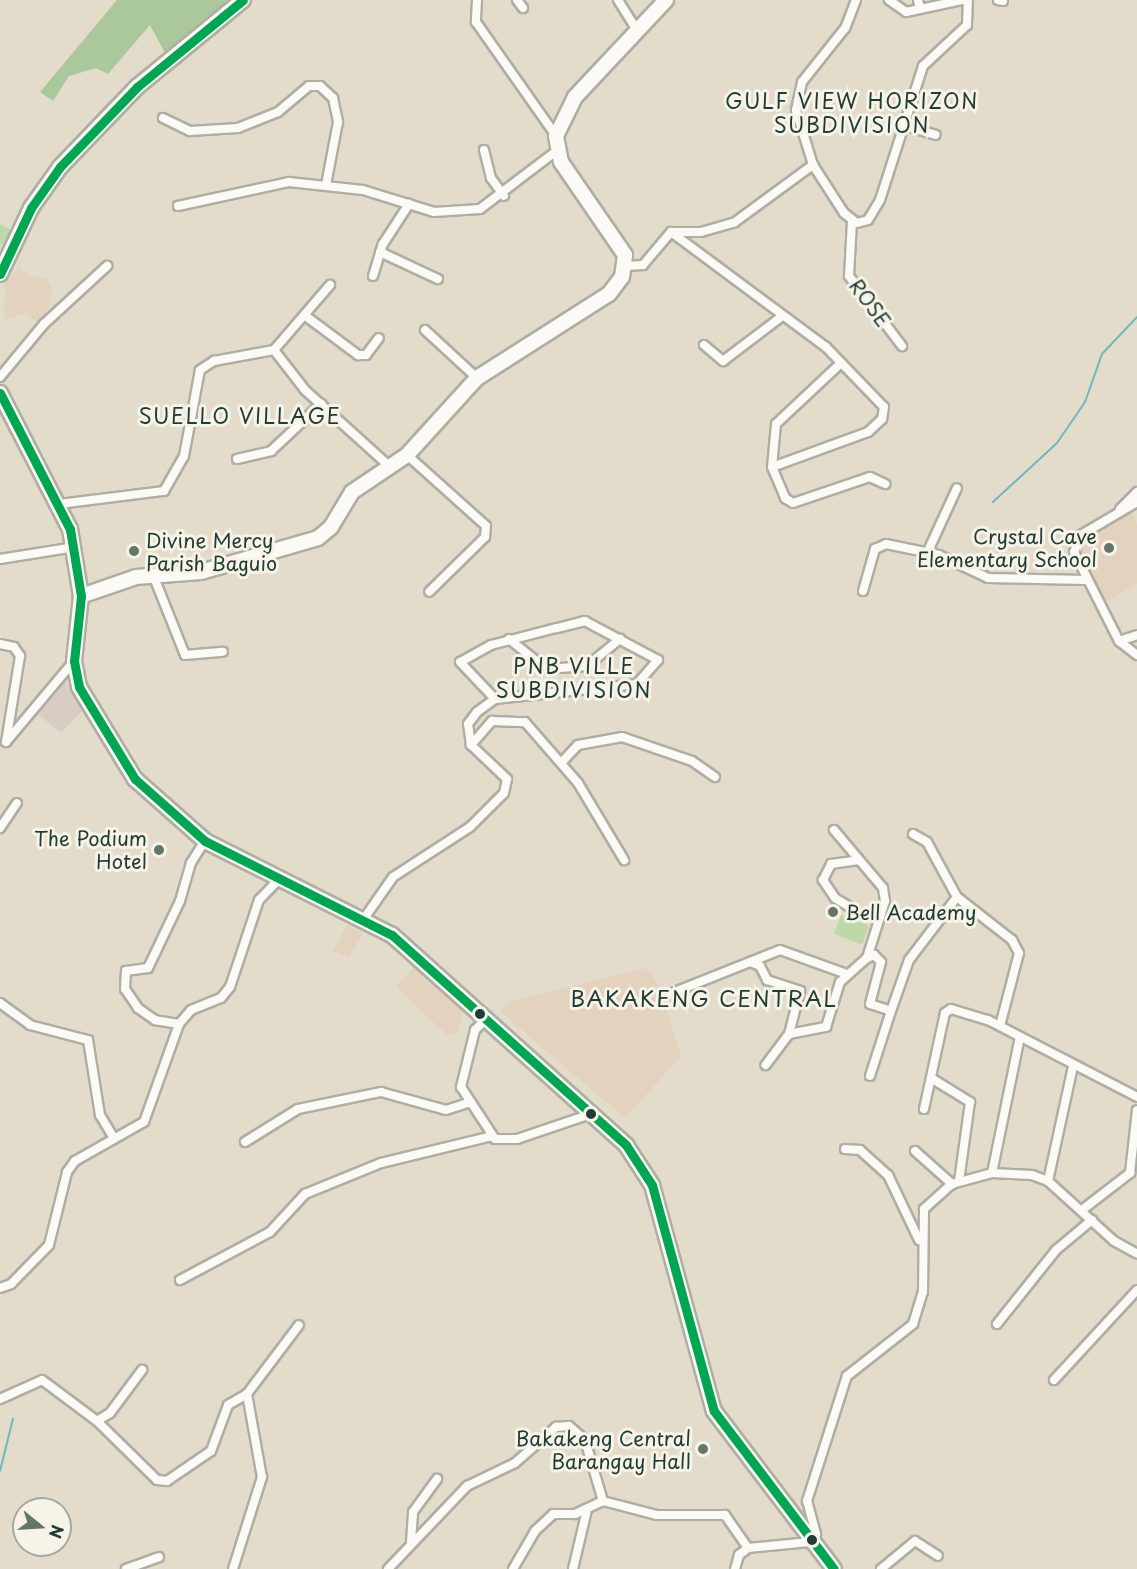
<!DOCTYPE html>
<style>
body{margin:0}
#map{position:relative;width:1137px;height:1569px;overflow:hidden;background:#e3dccb;font-family:"Playpen Sans",sans-serif}
div>[style]{position:absolute}
[style*='--x']{left:calc(var(--x)*1px);top:calc(var(--y)*1px);width:calc(var(--w)*1px);rotate:calc(var(--a)*1deg)}
.built>*{inset:0;background:#e3d2be}
.industrial>*{inset:0;background:#d8cdc2}
.green>*{inset:0;background:#bcd9a7;transform-origin:0 0}
.forest>*{inset:0;background:#abc89c}
.stream>*{height:2px;margin:-1px;padding:0 1px;transform-origin:1px;border-radius:1px;background:#6cbaba}
.roads{filter:drop-shadow(2px 0 #afaea2) drop-shadow(-2px 0 #afaea2) drop-shadow(0 2px #afaea2) drop-shadow(0 -2px #afaea2)}
.minor>*{height:8px;margin:-4px;padding:0 4px;transform-origin:4px;border-radius:4px;background:#fbfaf7}
.primary>*{height:14px;margin:-7px;padding:0 7px;transform-origin:7px;border-radius:7px;background:#fbfaf7}
.bus-1>*{height:9px;margin:-4.5px;padding:0 4.5px;transform-origin:4.5px;border-radius:4.5px;background:#00a651}
.dots>*{width:16px;height:16px;translate:-50% -50%;box-sizing:border-box;border:3px solid #f7f3e8;border-radius:50%}
span{translate:-50% -50%;white-space:nowrap;text-align:center;line-height:1.15;-webkit-text-stroke:6px #f7f3e8;paint-order:stroke}
.street-label{font-size:20px;color:#1f3d34}
.poi-label{font-size:20px;color:#1f3d34}
.right{translate:-100% -50%;text-align:right}
.left{translate:0 -50%;text-align:left}
.neighbourhood-label{font-size:21px;color:#1f3d34;letter-spacing:1.5px}
.quarter-label{font-size:22px;color:#1f3d34;letter-spacing:1.5px}
.north{position:absolute;left:12px;top:1497px;width:60px;height:60px;box-sizing:border-box;background:#f7f3e8;border:2px solid #a1aaa0;border-radius:50%;rotate:108deg;font-size:16px;font-weight:700;line-height:24px;text-align:center;color:#1f3d34}
.north::after{content:'';display:block;margin:auto;width:21px;height:27px;background:#647569;clip-path:polygon(50% 0,100% 100%,50% 72%,0 100%)}
</style>
<div id="map">
<div class="built">
<i style="clip-path:polygon(19px 266px,27px 275px,48px 279px,52px 288px,47px 317px,37px 322px,26px 313px,4px 320px,5px 284px)"></i>
<i style="clip-path:polygon(1131px 507px,1137px 526px,1137px 584px,1098px 606px,1077px 560px,1084px 536px)"></i>
<i style="clip-path:polygon(347px 925px,364px 933px,349px 957px,333px 951px)"></i>
<i style="clip-path:polygon(416px 965px,465px 1009px,456px 1035px,446px 1034px,396px 987px)"></i>
<i style="clip-path:polygon(647px 968px,660px 988px,681px 1056px,625px 1118px,501px 1012px,511px 1001px)"></i>
</div>
<div class="industrial">
<i style="clip-path:polygon(66px 681px,83px 710px,61px 733px,38px 714px)"></i>
</div>
<div class="green">
<i style="clip-path:polygon(1px 224px,14px 232px,0 246px,0 225px)"></i>
<i style="left:841px;top:915px;width:30px;height:20px;rotate:21deg"></i>
</div>
<div class="forest">
<i style="clip-path:polygon(117px 0,230px 0,165px 53px,150px 25px,108px 74px,96px 68px,69px 76px,53px 101px,40px 92px)"></i>
</div>
<div class="stream">
<i style="--x:993;--y:502;--w:87;--a:-42.7"></i>
<i style="--x:1057;--y:443;--w:50;--a:-55.7"></i>
<i style="--x:1085;--y:402;--w:51;--a:-70.5"></i>
<i style="--x:1102;--y:354;--w:51;--a:-46.6"></i>
<i style="--x:0;--y:1471;--w:54;--a:-76"></i>
</div>
<div class="roads">
<div class="minor">
<i style="--x:477;--y:0;--w:22;--a:93"></i>
<i style="--x:476;--y:22;--w:139;--a:54.9"></i>
<i style="--x:517;--y:0;--w:10;--a:53"></i>
<i style="--x:618;--y:0;--w:38;--a:58"></i>
<i style="--x:856;--y:0;--w:30;--a:111"></i>
<i style="--x:845;--y:28;--w:69;--a:128.5"></i>
<i style="--x:802;--y:82;--w:29;--a:102"></i>
<i style="--x:796;--y:110;--w:58;--a:72.8"></i>
<i style="--x:813;--y:165;--w:57;--a:57.1"></i>
<i style="--x:844;--y:213;--w:16;--a:38"></i>
<i style="--x:857;--y:223;--w:11;--a:-15"></i>
<i style="--x:868;--y:220;--w:23;--a:-59"></i>
<i style="--x:880;--y:200;--w:141;--a:-72.2"></i>
<i style="--x:923;--y:66;--w:60;--a:-43"></i>
<i style="--x:967;--y:25;--w:25;--a:-88"></i>
<i style="--x:889;--y:0;--w:21;--a:35"></i>
<i style="--x:906;--y:12;--w:57;--a:-12.1"></i>
<i style="--x:918;--y:0;--w:9;--a:77"></i>
<i style="--x:998;--y:0;--w:5;--a:11"></i>
<i style="--x:163;--y:118;--w:30;--a:26"></i>
<i style="--x:190;--y:131;--w:48;--a:-3.6"></i>
<i style="--x:238;--y:128;--w:43;--a:-21.8"></i>
<i style="--x:278;--y:112;--w:40;--a:-40"></i>
<i style="--x:309;--y:86;--w:11;--a:0"></i>
<i style="--x:320;--y:86;--w:18;--a:43"></i>
<i style="--x:333;--y:98;--w:25;--a:78"></i>
<i style="--x:338;--y:122;--w:64;--a:100.8"></i>
<i style="--x:903;--y:125;--w:34;--a:17"></i>
<i style="--x:484;--y:150;--w:29;--a:76"></i>
<i style="--x:491;--y:178;--w:22;--a:54"></i>
<i style="--x:178;--y:206;--w:114;--a:-12.2"></i>
<i style="--x:289;--y:182;--w:74;--a:6.2"></i>
<i style="--x:363;--y:190;--w:74;--a:17.2"></i>
<i style="--x:434;--y:212;--w:46;--a:-3.7"></i>
<i style="--x:480;--y:209;--w:94;--a:-37.2"></i>
<i style="--x:852;--y:221;--w:55;--a:93.1"></i>
<i style="--x:849;--y:276;--w:88;--a:52.9"></i>
<i style="--x:671;--y:232;--w:193;--a:36.6"></i>
<i style="--x:826;--y:347;--w:83;--a:46"></i>
<i style="--x:884;--y:407;--w:12;--a:99"></i>
<i style="--x:882;--y:419;--w:19;--a:137"></i>
<i style="--x:868;--y:432;--w:102;--a:160"></i>
<i style="--x:380;--y:252;--w:64;--a:25"></i>
<i style="--x:626;--y:266;--w:17;--a:-3"></i>
<i style="--x:643;--y:265;--w:43;--a:-49.7"></i>
<i style="--x:671;--y:232;--w:30;--a:0"></i>
<i style="--x:701;--y:232;--w:35;--a:-16"></i>
<i style="--x:735;--y:222;--w:97;--a:-36.2"></i>
<i style="--x:373;--y:276;--w:34;--a:-73"></i>
<i style="--x:383;--y:244;--w:48;--a:-57"></i>
<i style="--x:307;--y:317;--w:64;--a:36.7"></i>
<i style="--x:358;--y:355;--w:8;--a:0"></i>
<i style="--x:366;--y:355;--w:21;--a:-53"></i>
<i style="--x:425;--y:330;--w:71;--a:42.7"></i>
<i style="--x:704;--y:345;--w:25;--a:40"></i>
<i style="--x:723;--y:361;--w:73;--a:-37.2"></i>
<i style="--x:274;--y:350;--w:51;--a:52.2"></i>
<i style="--x:305;--y:390;--w:113;--a:42.1"></i>
<i style="--x:274;--y:350;--w:86;--a:-49.3"></i>
<i style="--x:841;--y:363;--w:89;--a:136.8"></i>
<i style="--x:776;--y:424;--w:43;--a:95.3"></i>
<i style="--x:772;--y:467;--w:34;--a:67"></i>
<i style="--x:785;--y:498;--w:9;--a:32"></i>
<i style="--x:793;--y:503;--w:81;--a:-18.7"></i>
<i style="--x:870;--y:477;--w:17;--a:25"></i>
<i style="--x:0;--y:377;--w:69;--a:-50.3"></i>
<i style="--x:44;--y:324;--w:86;--a:-42.6"></i>
<i style="--x:407;--y:455;--w:106;--a:41.9"></i>
<i style="--x:486;--y:526;--w:11;--a:95"></i>
<i style="--x:485;--y:537;--w:78;--a:135.5"></i>
<i style="--x:237;--y:459;--w:35;--a:-13"></i>
<i style="--x:271;--y:451;--w:69;--a:-43.2"></i>
<i style="--x:1137;--y:502;--w:65;--a:149.5"></i>
<i style="--x:1081;--y:535;--w:18;--a:112"></i>
<i style="--x:1074;--y:552;--w:100;--a:63.2"></i>
<i style="--x:1119;--y:641;--w:23;--a:38"></i>
<i style="--x:59;--y:504;--w:106;--a:-7.1"></i>
<i style="--x:164;--y:491;--w:40;--a:-60.3"></i>
<i style="--x:184;--y:456;--w:87;--a:-79.5"></i>
<i style="--x:200;--y:370;--w:17;--a:-33"></i>
<i style="--x:214;--y:361;--w:61;--a:-10.4"></i>
<i style="--x:1120;--y:509;--w:24;--a:-45"></i>
<i style="--x:928;--y:551;--w:69;--a:-65.3"></i>
<i style="--x:0;--y:559;--w:76;--a:-9.1"></i>
<i style="--x:153;--y:575;--w:86;--a:68.2"></i>
<i style="--x:185;--y:655;--w:38;--a:-5"></i>
<i style="--x:863;--y:591;--w:44;--a:-74.1"></i>
<i style="--x:875;--y:549;--w:12;--a:-24"></i>
<i style="--x:886;--y:544;--w:54;--a:11.7"></i>
<i style="--x:939;--y:555;--w:54;--a:25.1"></i>
<i style="--x:988;--y:578;--w:99;--a:1.2"></i>
<i style="--x:509;--y:639;--w:48;--a:39"></i>
<i style="--x:546;--y:669;--w:41;--a:-4.2"></i>
<i style="--x:587;--y:666;--w:43;--a:-39.3"></i>
<i style="--x:1119;--y:641;--w:19;--a:-18"></i>
<i style="--x:0;--y:644;--w:14;--a:12"></i>
<i style="--x:14;--y:647;--w:11;--a:56"></i>
<i style="--x:20;--y:656;--w:87;--a:99.2"></i>
<i style="--x:6;--y:742;--w:106;--a:-50"></i>
<i style="--x:471;--y:745;--w:32;--a:-49"></i>
<i style="--x:492;--y:721;--w:33;--a:2"></i>
<i style="--x:525;--y:722;--w:81;--a:49"></i>
<i style="--x:578;--y:783;--w:90;--a:59.1"></i>
<i style="--x:562;--y:762;--w:23;--a:-47"></i>
<i style="--x:578;--y:745;--w:45;--a:-10.3"></i>
<i style="--x:622;--y:737;--w:74;--a:18.9"></i>
<i style="--x:692;--y:761;--w:28;--a:35"></i>
<i style="--x:0;--y:828;--w:30;--a:-56"></i>
<i style="--x:913;--y:834;--w:16;--a:30"></i>
<i style="--x:927;--y:842;--w:63;--a:61.4"></i>
<i style="--x:853;--y:909;--w:21;--a:-149"></i>
<i style="--x:835;--y:898;--w:22;--a:-124"></i>
<i style="--x:823;--y:880;--w:18;--a:-63"></i>
<i style="--x:831;--y:864;--w:28;--a:-8"></i>
<i style="--x:363;--y:920;--w:52;--a:-55.1"></i>
<i style="--x:393;--y:877;--w:92;--a:-33"></i>
<i style="--x:470;--y:827;--w:48;--a:-45"></i>
<i style="--x:504;--y:793;--w:14;--a:-78"></i>
<i style="--x:507;--y:779;--w:50;--a:-136.6"></i>
<i style="--x:471;--y:745;--w:21;--a:-98"></i>
<i style="--x:468;--y:724;--w:15;--a:-53"></i>
<i style="--x:477;--y:712;--w:22;--a:-36"></i>
<i style="--x:495;--y:699;--w:143;--a:-6"></i>
<i style="--x:637;--y:684;--w:32;--a:-49"></i>
<i style="--x:658;--y:660;--w:83;--a:-151.9"></i>
<i style="--x:585;--y:621;--w:30;--a:166"></i>
<i style="--x:556;--y:628;--w:67;--a:165.3"></i>
<i style="--x:491;--y:645;--w:35;--a:151"></i>
<i style="--x:460;--y:662;--w:51;--a:46.6"></i>
<i style="--x:867;--y:958;--w:8;--a:-23"></i>
<i style="--x:874;--y:955;--w:10;--a:45"></i>
<i style="--x:881;--y:962;--w:43;--a:104.7"></i>
<i style="--x:870;--y:1004;--w:22;--a:18"></i>
<i style="--x:891;--y:1011;--w:54;--a:-70.6"></i>
<i style="--x:909;--y:960;--w:79;--a:-52.7"></i>
<i style="--x:957;--y:897;--w:70;--a:38"></i>
<i style="--x:1012;--y:940;--w:15;--a:62"></i>
<i style="--x:1019;--y:953;--w:75;--a:104.6"></i>
<i style="--x:751;--y:962;--w:10;--a:24"></i>
<i style="--x:760;--y:966;--w:16;--a:63"></i>
<i style="--x:767;--y:980;--w:35;--a:18"></i>
<i style="--x:800;--y:991;--w:44;--a:104.3"></i>
<i style="--x:789;--y:1034;--w:39;--a:127"></i>
<i style="--x:662;--y:997;--w:127;--a:-21.7"></i>
<i style="--x:780;--y:950;--w:71;--a:19.7"></i>
<i style="--x:0;--y:1003;--w:37;--a:36"></i>
<i style="--x:30;--y:1025;--w:60;--a:14.5"></i>
<i style="--x:88;--y:1040;--w:76;--a:80.9"></i>
<i style="--x:100;--y:1115;--w:27;--a:59"></i>
<i style="--x:485;--y:1020;--w:14;--a:135"></i>
<i style="--x:475;--y:1030;--w:59;--a:103.8"></i>
<i style="--x:461;--y:1087;--w:62;--a:56.8"></i>
<i style="--x:495;--y:1139;--w:22;--a:0"></i>
<i style="--x:517;--y:1139;--w:78;--a:-18.7"></i>
<i style="--x:179;--y:1024;--w:24;--a:-171"></i>
<i style="--x:155;--y:1020;--w:21;--a:-145"></i>
<i style="--x:138;--y:1008;--w:23;--a:-124"></i>
<i style="--x:125;--y:989;--w:18;--a:-87"></i>
<i style="--x:126;--y:971;--w:22;--a:-8"></i>
<i style="--x:148;--y:968;--w:74;--a:-64.5"></i>
<i style="--x:180;--y:901;--w:40;--a:-74"></i>
<i style="--x:191;--y:863;--w:26;--a:-58"></i>
<i style="--x:789;--y:1034;--w:38;--a:-11"></i>
<i style="--x:826;--y:1027;--w:47;--a:-72.7"></i>
<i style="--x:840;--y:982;--w:36;--a:-42"></i>
<i style="--x:867;--y:958;--w:60;--a:-72.5"></i>
<i style="--x:885;--y:901;--w:13;--a:-99"></i>
<i style="--x:883;--y:888;--w:76;--a:-130.2"></i>
<i style="--x:870;--y:1076;--w:68;--a:-72.1"></i>
<i style="--x:931;--y:1078;--w:46;--a:31.6"></i>
<i style="--x:970;--y:1102;--w:80;--a:97.9"></i>
<i style="--x:924;--y:1109;--w:98;--a:-77.7"></i>
<i style="--x:945;--y:1013;--w:7;--a:-34"></i>
<i style="--x:951;--y:1009;--w:39;--a:17"></i>
<i style="--x:988;--y:1020;--w:168;--a:27.3"></i>
<i style="--x:245;--y:1142;--w:62;--a:-31.9"></i>
<i style="--x:298;--y:1109;--w:85;--a:-11.6"></i>
<i style="--x:381;--y:1092;--w:67;--a:15.5"></i>
<i style="--x:446;--y:1110;--w:22;--a:-18"></i>
<i style="--x:845;--y:1149;--w:15;--a:4"></i>
<i style="--x:860;--y:1150;--w:38;--a:42"></i>
<i style="--x:888;--y:1175;--w:72;--a:64.5"></i>
<i style="--x:915;--y:1151;--w:50;--a:41.7"></i>
<i style="--x:992;--y:1173;--w:139;--a:-78.4"></i>
<i style="--x:1048;--y:1181;--w:118;--a:-77.7"></i>
<i style="--x:1082;--y:1210;--w:61;--a:-37.6"></i>
<i style="--x:1130;--y:1173;--w:63;--a:-83.7"></i>
<i style="--x:180;--y:1280;--w:102;--a:-28.1"></i>
<i style="--x:270;--y:1232;--w:52;--a:-47.4"></i>
<i style="--x:305;--y:1194;--w:82;--a:-22.2"></i>
<i style="--x:381;--y:1163;--w:115;--a:-13.6"></i>
<i style="--x:0;--y:1288;--w:12;--a:-20"></i>
<i style="--x:11;--y:1284;--w:54;--a:-45.7"></i>
<i style="--x:49;--y:1245;--w:75;--a:-76.1"></i>
<i style="--x:67;--y:1172;--w:14;--a:-54"></i>
<i style="--x:75;--y:1161;--w:79;--a:-29.5"></i>
<i style="--x:144;--y:1122;--w:104;--a:-70.3"></i>
<i style="--x:179;--y:1024;--w:18;--a:-49"></i>
<i style="--x:191;--y:1010;--w:32;--a:-22"></i>
<i style="--x:221;--y:998;--w:14;--a:-51"></i>
<i style="--x:230;--y:987;--w:92;--a:-71.6"></i>
<i style="--x:259;--y:900;--w:28;--a:-46"></i>
<i style="--x:997;--y:1324;--w:95;--a:-51.4"></i>
<i style="--x:1056;--y:1250;--w:47;--a:-39.8"></i>
<i style="--x:1054;--y:1380;--w:122;--a:-47.3"></i>
<i style="--x:247;--y:1394;--w:86;--a:-53"></i>
<i style="--x:0;--y:1399;--w:46;--a:-24.3"></i>
<i style="--x:42;--y:1380;--w:69;--a:36.7"></i>
<i style="--x:97;--y:1421;--w:84;--a:44.5"></i>
<i style="--x:157;--y:1480;--w:10;--a:6"></i>
<i style="--x:167;--y:1481;--w:53;--a:-34.3"></i>
<i style="--x:211;--y:1451;--w:49;--a:-69.7"></i>
<i style="--x:228;--y:1405;--w:22;--a:-30"></i>
<i style="--x:247;--y:1394;--w:84;--a:79.8"></i>
<i style="--x:262;--y:1477;--w:96;--a:107.5"></i>
<i style="--x:97;--y:1421;--w:15;--a:-32"></i>
<i style="--x:110;--y:1413;--w:54;--a:-53.3"></i>
<i style="--x:603;--y:1501;--w:56;--a:14.5"></i>
<i style="--x:657;--y:1515;--w:68;--a:0"></i>
<i style="--x:725;--y:1515;--w:40;--a:55.1"></i>
<i style="--x:748;--y:1548;--w:62;--a:-5.5"></i>
<i style="--x:810;--y:1542;--w:10;--a:-53"></i>
<i style="--x:816;--y:1534;--w:34;--a:-105"></i>
<i style="--x:807;--y:1501;--w:131;--a:-72.3"></i>
<i style="--x:847;--y:1376;--w:84;--a:-38.2"></i>
<i style="--x:913;--y:1324;--w:34;--a:-73"></i>
<i style="--x:923;--y:1292;--w:83;--a:-89.3"></i>
<i style="--x:924;--y:1209;--w:38;--a:-42"></i>
<i style="--x:952;--y:1184;--w:41;--a:-15.4"></i>
<i style="--x:992;--y:1173;--w:40;--a:2.9"></i>
<i style="--x:1032;--y:1175;--w:17;--a:21"></i>
<i style="--x:1048;--y:1181;--w:89;--a:42.3"></i>
<i style="--x:1114;--y:1241;--w:26;--a:29"></i>
<i style="--x:411;--y:1542;--w:30;--a:-86"></i>
<i style="--x:413;--y:1512;--w:41;--a:-54"></i>
<i style="--x:126;--y:1569;--w:35;--a:-20"></i>
<i style="--x:388;--y:1569;--w:115;--a:-46.4"></i>
<i style="--x:467;--y:1486;--w:53;--a:-25.6"></i>
<i style="--x:515;--y:1463;--w:55;--a:-41.3"></i>
<i style="--x:556;--y:1427;--w:13;--a:-4"></i>
<i style="--x:569;--y:1426;--w:21;--a:41"></i>
<i style="--x:585;--y:1440;--w:64;--a:73.6"></i>
<i style="--x:513;--y:1569;--w:44;--a:-59.9"></i>
<i style="--x:535;--y:1531;--w:25;--a:-43"></i>
<i style="--x:553;--y:1514;--w:22;--a:0"></i>
<i style="--x:575;--y:1514;--w:31;--a:-25"></i>
<i style="--x:573;--y:1569;--w:61;--a:-76.7"></i>
<i style="--x:735;--y:1569;--w:15;--a:-74"></i>
<i style="--x:739;--y:1555;--w:11;--a:-38"></i>
<i style="--x:881;--y:1569;--w:44;--a:-39.5"></i>
<i style="--x:915;--y:1541;--w:27;--a:33"></i>
</div>
<div class="primary">
<i style="--x:0;--y:274;--w:73;--a:-64.8"></i>
<i style="--x:31;--y:208;--w:50;--a:-54.7"></i>
<i style="--x:60;--y:167;--w:111;--a:-46.1"></i>
<i style="--x:137;--y:87;--w:137;--a:-39.4"></i>
<i style="--x:0;--y:393;--w:153;--a:62.8"></i>
<i style="--x:70;--y:529;--w:68;--a:80.7"></i>
<i style="--x:81;--y:596;--w:65;--a:96.1"></i>
<i style="--x:74;--y:661;--w:26;--a:79"></i>
<i style="--x:79;--y:687;--w:108;--a:58.7"></i>
<i style="--x:135;--y:779;--w:94;--a:41.5"></i>
<i style="--x:205;--y:841;--w:209;--a:26.7"></i>
<i style="--x:392;--y:935;--w:314;--a:41.9"></i>
<i style="--x:626;--y:1145;--w:48;--a:57"></i>
<i style="--x:652;--y:1185;--w:234;--a:74.7"></i>
<i style="--x:714;--y:1411;--w:198;--a:52.8"></i>
<i style="--x:81;--y:596;--w:58;--a:-19.1"></i>
<i style="--x:136;--y:577;--w:65;--a:-4.4"></i>
<i style="--x:201;--y:572;--w:122;--a:-16.2"></i>
<i style="--x:318;--y:538;--w:17;--a:-40"></i>
<i style="--x:331;--y:527;--w:41;--a:-59"></i>
<i style="--x:352;--y:492;--w:66;--a:-33.9"></i>
<i style="--x:407;--y:455;--w:104;--a:-47.7"></i>
<i style="--x:477;--y:378;--w:156;--a:-32.5"></i>
<i style="--x:609;--y:294;--w:21;--a:-53"></i>
<i style="--x:622;--y:277;--w:22;--a:-82"></i>
<i style="--x:625;--y:255;--w:113;--a:-124.5"></i>
<i style="--x:561;--y:162;--w:26;--a:-101"></i>
<i style="--x:556;--y:136;--w:43;--a:-64"></i>
<i style="--x:575;--y:97;--w:133;--a:-46.8"></i>
</div>
</div>
<div class="bus-1">
<i style="--x:0;--y:274;--w:73;--a:-64.8"></i>
<i style="--x:31;--y:208;--w:50;--a:-54.7"></i>
<i style="--x:60;--y:167;--w:111;--a:-46.1"></i>
<i style="--x:137;--y:87;--w:137;--a:-39.4"></i>
<i style="--x:0;--y:393;--w:153;--a:62.8"></i>
<i style="--x:70;--y:529;--w:68;--a:80.7"></i>
<i style="--x:81;--y:596;--w:65;--a:96.1"></i>
<i style="--x:74;--y:661;--w:26;--a:79"></i>
<i style="--x:79;--y:687;--w:108;--a:58.7"></i>
<i style="--x:135;--y:779;--w:94;--a:41.5"></i>
<i style="--x:205;--y:841;--w:209;--a:26.7"></i>
<i style="--x:392;--y:935;--w:314;--a:41.9"></i>
<i style="--x:626;--y:1145;--w:48;--a:57"></i>
<i style="--x:652;--y:1185;--w:234;--a:74.7"></i>
<i style="--x:714;--y:1411;--w:198;--a:52.8"></i>
</div>
<div class="dots">
<i style="left:1109px;top:548px;background:#647569"></i>
<i style="left:134px;top:551px;background:#647569"></i>
<i style="left:159px;top:850px;background:#647569"></i>
<i style="left:833px;top:912px;background:#647569"></i>
<i style="left:480px;top:1014px;background:#1f3d34"></i>
<i style="left:591px;top:1114px;background:#1f3d34"></i>
<i style="left:703px;top:1449px;background:#647569"></i>
<i style="left:812px;top:1540px;background:#1f3d34"></i>
</div>
<div class="street-label">
<span style="left:870px;top:303px;rotate:54deg">ROSE</span>
</div>
<div class="poi-label">
<span class="right" style="left:1097px;top:548px">Crystal Cave<br>Elementary School</span>
<span class="left" style="left:146px;top:552px">Divine Mercy<br>Parish Baguio</span>
<span class="right" style="left:147px;top:850px">The Podium<br>Hotel</span>
<span class="left" style="left:845px;top:912px">Bell Academy</span>
<span class="right" style="left:691px;top:1450px">Bakakeng Central<br>Barangay Hall</span>
</div>
<div class="neighbourhood-label">
<span style="left:852px;top:112px">GULF VIEW HORIZON<br>SUBDIVISION</span>
<span style="left:240px;top:415px">SUELLO VILLAGE</span>
<span style="left:574px;top:677px">PNB VILLE<br>SUBDIVISION</span>
</div>
<div class="quarter-label">
<span style="left:704px;top:998px">BAKAKENG CENTRAL</span>
</div>
<div class="north">N</div>
</div>
